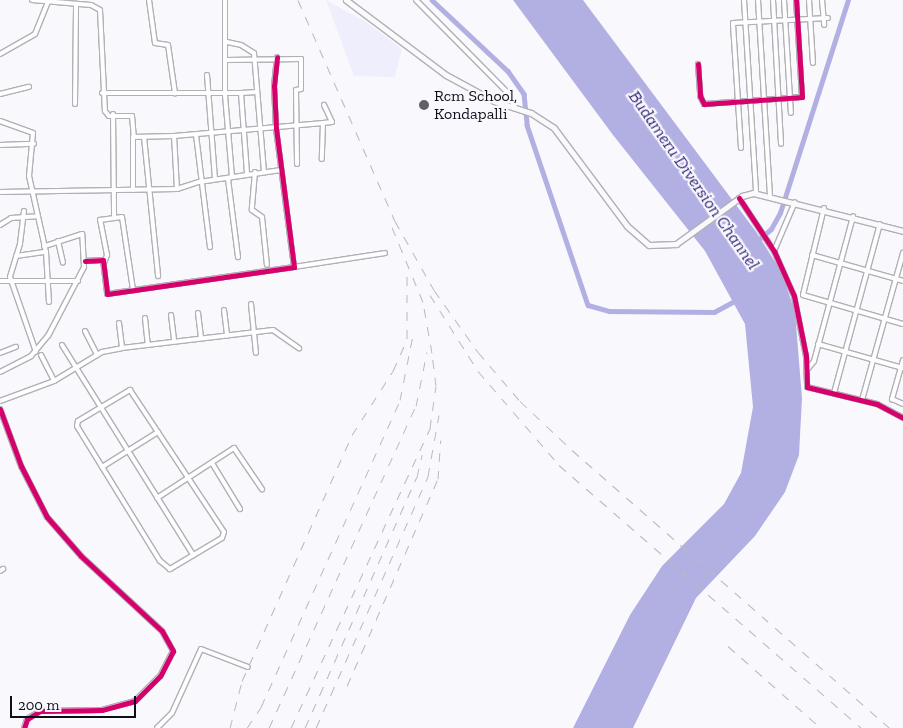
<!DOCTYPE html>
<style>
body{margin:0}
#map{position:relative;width:903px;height:728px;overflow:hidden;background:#f9f9fd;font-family:"Zilla Slab",serif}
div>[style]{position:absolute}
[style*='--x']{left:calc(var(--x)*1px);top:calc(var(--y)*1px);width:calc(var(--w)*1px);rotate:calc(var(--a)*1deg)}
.green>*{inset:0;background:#eeeefc}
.water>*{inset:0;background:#b2b0e2}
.canal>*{height:4.5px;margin:-2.25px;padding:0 2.25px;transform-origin:2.25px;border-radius:2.25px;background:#b2b0e2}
.roads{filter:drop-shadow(1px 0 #b0b0b6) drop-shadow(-1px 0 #b0b0b6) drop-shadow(0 1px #b0b0b6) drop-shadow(0 -1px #b0b0b6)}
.minor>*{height:4px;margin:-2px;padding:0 2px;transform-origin:2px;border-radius:2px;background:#fefeff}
.secondary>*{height:5px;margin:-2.5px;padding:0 2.5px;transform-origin:2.5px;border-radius:2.5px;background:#fafafc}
.rail>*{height:1px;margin-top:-0.5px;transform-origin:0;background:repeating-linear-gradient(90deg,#bababc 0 9px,transparent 0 18px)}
.cycleway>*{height:5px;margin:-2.5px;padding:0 2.5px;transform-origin:2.5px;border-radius:2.5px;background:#d6006c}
.dots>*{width:14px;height:14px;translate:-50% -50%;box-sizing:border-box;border:2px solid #f8f8fe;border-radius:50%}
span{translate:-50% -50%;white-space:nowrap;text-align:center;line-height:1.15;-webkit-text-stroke:4.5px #f8f8fe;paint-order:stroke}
.poi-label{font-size:16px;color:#0e0e17}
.left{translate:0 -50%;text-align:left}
.water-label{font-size:18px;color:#342677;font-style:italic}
.scale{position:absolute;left:10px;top:696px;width:126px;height:22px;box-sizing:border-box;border:2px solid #0e0e17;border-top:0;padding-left:6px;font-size:15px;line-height:18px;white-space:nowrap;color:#0e0e17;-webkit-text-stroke:4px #f8f8fe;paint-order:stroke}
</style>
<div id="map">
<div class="green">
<i style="clip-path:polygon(326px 0,366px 22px,402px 49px,395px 77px,354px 76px)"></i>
</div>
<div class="water">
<i style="clip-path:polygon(513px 0,583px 0,757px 233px,782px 273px,795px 312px,802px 398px,799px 455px,785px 492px,755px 536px,696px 598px,633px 728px,573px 728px,630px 615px,662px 566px,724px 504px,741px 473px,753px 407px,745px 324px,705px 251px,613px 135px)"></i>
</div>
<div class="canal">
<i style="--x:432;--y:0;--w:104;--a:43.1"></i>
<i style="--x:508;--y:71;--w:28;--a:55"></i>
<i style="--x:524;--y:94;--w:31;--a:84"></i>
<i style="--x:527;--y:125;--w:190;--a:71.3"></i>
<i style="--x:588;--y:305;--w:22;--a:16"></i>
<i style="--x:609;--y:311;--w:105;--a:0.5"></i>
<i style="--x:714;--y:312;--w:26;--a:-28"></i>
<i style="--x:756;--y:242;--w:20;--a:-41"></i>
<i style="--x:771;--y:229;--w:18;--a:-61"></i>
<i style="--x:780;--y:213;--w:224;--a:-72.3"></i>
</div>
<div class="roads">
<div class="minor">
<i style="--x:32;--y:0;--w:59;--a:4.8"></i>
<i style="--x:91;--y:5;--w:10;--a:29"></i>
<i style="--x:100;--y:10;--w:101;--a:87.2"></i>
<i style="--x:105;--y:111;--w:6;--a:51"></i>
<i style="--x:109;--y:116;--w:23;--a:0"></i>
<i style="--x:132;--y:116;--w:21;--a:85"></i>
<i style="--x:149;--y:0;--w:43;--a:82.1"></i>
<i style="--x:155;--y:43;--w:13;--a:9"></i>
<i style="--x:168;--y:45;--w:49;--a:81.7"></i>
<i style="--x:225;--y:0;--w:95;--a:90"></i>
<i style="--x:225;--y:95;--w:81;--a:85.1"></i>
<i style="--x:232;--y:176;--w:5;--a:143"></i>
<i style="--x:228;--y:179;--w:79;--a:82.7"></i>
<i style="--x:416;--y:0;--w:131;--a:45.3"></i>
<i style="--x:508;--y:93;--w:17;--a:65"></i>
<i style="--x:744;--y:0;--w:193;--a:86.4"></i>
<i style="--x:758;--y:0;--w:195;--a:86.5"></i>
<i style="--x:773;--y:0;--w:144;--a:86.8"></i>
<i style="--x:784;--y:0;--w:113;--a:86.5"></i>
<i style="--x:809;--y:0;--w:63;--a:86.4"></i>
<i style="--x:822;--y:0;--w:25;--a:85"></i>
<i style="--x:227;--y:42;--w:14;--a:12"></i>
<i style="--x:241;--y:45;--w:15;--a:32"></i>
<i style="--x:254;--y:53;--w:119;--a:85.2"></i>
<i style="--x:0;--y:54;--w:40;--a:-29.7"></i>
<i style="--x:35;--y:34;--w:37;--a:-68"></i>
<i style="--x:227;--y:60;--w:74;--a:-0.8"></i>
<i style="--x:301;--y:59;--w:30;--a:90"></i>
<i style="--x:301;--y:89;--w:5;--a:169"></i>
<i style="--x:296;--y:90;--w:74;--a:89.2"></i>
<i style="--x:698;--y:64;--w:32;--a:86"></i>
<i style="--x:700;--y:96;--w:9;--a:63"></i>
<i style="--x:704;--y:104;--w:98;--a:-4.1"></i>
<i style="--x:802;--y:97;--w:97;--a:-93.5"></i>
<i style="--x:207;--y:75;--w:104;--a:85.6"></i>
<i style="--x:102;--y:93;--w:139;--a:0"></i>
<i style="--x:0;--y:94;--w:30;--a:-14"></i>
<i style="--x:75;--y:104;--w:100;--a:-89.4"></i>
<i style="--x:113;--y:114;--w:103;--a:89.4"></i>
<i style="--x:0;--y:121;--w:35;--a:20"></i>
<i style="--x:33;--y:133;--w:43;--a:95.3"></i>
<i style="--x:29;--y:176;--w:78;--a:77.4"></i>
<i style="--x:46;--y:252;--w:50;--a:86.6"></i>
<i style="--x:323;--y:123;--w:9;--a:-6"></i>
<i style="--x:332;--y:122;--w:19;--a:-115"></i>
<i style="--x:196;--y:135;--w:113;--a:82.9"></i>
<i style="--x:144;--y:137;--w:140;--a:84.2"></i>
<i style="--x:0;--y:145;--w:34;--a:-2"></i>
<i style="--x:741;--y:148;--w:125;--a:-93.7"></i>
<i style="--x:733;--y:23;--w:95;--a:-3"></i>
<i style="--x:255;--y:172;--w:38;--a:95"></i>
<i style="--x:252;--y:210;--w:12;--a:35"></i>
<i style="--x:262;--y:217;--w:48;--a:84.1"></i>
<i style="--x:247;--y:173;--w:80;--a:-94.3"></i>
<i style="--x:241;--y:93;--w:16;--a:-4"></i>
<i style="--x:177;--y:189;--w:53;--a:-93.2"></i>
<i style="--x:174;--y:136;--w:150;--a:-5"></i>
<i style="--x:323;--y:123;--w:36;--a:92"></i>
<i style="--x:133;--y:190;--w:53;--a:-90"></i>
<i style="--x:133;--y:137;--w:41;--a:-1.4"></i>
<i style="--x:0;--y:192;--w:177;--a:-1"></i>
<i style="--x:177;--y:189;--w:23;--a:-18"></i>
<i style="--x:199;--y:182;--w:83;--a:-8.3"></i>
<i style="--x:739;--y:198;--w:64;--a:56.6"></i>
<i style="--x:774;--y:251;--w:49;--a:66"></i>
<i style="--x:794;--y:296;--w:61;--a:78.7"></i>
<i style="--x:806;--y:356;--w:31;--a:88"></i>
<i style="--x:807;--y:387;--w:72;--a:13.7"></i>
<i style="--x:877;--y:404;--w:30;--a:28"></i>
<i style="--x:824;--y:208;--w:89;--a:103.6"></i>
<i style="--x:803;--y:295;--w:104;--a:16.2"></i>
<i style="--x:24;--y:211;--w:33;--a:97"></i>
<i style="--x:20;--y:244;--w:34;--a:107"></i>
<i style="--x:10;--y:277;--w:79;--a:70.9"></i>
<i style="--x:0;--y:225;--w:13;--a:-32"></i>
<i style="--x:11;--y:218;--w:26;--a:-4"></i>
<i style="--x:58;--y:241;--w:22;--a:77"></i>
<i style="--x:774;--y:251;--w:53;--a:-66.8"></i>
<i style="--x:812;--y:255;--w:95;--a:15.9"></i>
<i style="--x:16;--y:256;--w:30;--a:-8"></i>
<i style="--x:85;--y:261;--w:18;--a:-3"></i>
<i style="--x:103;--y:260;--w:34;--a:83"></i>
<i style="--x:107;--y:294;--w:189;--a:-8.2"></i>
<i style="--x:294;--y:267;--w:140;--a:-97.4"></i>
<i style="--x:276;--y:128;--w:42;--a:-92.7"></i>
<i style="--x:274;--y:86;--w:29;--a:-84"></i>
<i style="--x:104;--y:263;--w:9;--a:-69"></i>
<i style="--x:107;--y:255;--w:36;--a:-101"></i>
<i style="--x:100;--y:220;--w:22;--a:-8"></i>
<i style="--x:122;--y:217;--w:74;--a:81.4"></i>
<i style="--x:294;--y:267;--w:92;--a:-8.7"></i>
<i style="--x:0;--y:281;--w:78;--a:0"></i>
<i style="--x:251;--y:304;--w:49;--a:84.2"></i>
<i style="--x:224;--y:310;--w:26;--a:83"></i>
<i style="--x:198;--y:313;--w:25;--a:83"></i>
<i style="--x:171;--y:315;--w:26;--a:83"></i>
<i style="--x:145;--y:318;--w:27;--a:84"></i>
<i style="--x:119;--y:323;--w:25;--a:83"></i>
<i style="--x:85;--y:331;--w:27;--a:63"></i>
<i style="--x:818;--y:344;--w:88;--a:15.8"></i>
<i style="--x:62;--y:345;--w:248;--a:58"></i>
<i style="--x:0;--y:353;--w:17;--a:-21"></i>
<i style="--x:41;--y:355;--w:29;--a:63"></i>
<i style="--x:903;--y:360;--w:41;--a:105.8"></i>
<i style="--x:892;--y:399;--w:12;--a:24"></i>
<i style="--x:806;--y:371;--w:13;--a:-51"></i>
<i style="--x:814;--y:361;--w:150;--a:-74.9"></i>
<i style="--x:0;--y:372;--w:35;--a:-27"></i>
<i style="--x:31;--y:356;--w:26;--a:-50"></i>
<i style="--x:48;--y:336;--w:78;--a:-62.4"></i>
<i style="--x:84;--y:267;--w:33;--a:-93"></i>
<i style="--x:82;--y:234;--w:40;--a:162"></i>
<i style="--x:130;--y:390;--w:170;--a:56.5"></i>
<i style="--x:224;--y:532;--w:6;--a:108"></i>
<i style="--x:222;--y:538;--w:61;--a:149.2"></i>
<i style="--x:170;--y:569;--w:13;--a:-141"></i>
<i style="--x:160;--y:561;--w:158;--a:-121.6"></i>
<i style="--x:77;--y:426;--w:5;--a:-79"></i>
<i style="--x:78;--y:421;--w:61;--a:-30.8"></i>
<i style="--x:834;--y:393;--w:175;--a:-74.8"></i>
<i style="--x:862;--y:400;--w:153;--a:-74.4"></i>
<i style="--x:0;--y:401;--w:58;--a:-20.3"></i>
<i style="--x:54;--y:381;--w:56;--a:-31.1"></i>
<i style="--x:102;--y:352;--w:20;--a:-11"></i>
<i style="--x:122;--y:348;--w:152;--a:-6.8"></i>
<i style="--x:273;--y:330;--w:32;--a:35"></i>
<i style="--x:0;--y:409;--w:61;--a:69.8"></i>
<i style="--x:21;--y:466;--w:57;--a:63"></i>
<i style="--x:47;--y:517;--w:52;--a:48.9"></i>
<i style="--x:81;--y:556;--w:110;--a:42.8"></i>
<i style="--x:162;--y:631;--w:23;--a:61"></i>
<i style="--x:173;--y:651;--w:28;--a:117"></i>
<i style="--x:160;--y:676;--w:35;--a:135"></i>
<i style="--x:135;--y:701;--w:35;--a:165"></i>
<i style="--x:101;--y:710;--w:61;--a:179.1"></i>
<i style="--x:40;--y:711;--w:15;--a:148"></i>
<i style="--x:27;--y:719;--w:9;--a:108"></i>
<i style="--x:212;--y:463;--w:54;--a:58.7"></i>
<i style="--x:102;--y:467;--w:66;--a:-32"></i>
<i style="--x:157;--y:498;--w:92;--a:-33"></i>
<i style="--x:234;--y:448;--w:50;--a:55.7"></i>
<i style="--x:0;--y:571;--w:4;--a:-34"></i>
<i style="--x:157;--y:728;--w:21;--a:-45"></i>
<i style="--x:172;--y:713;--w:70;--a:-65.6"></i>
<i style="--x:201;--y:649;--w:50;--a:21"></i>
</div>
<div class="secondary">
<i style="--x:346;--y:0;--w:125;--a:36.9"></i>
<i style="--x:446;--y:75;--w:55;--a:28.4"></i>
<i style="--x:494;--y:101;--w:39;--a:18"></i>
<i style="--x:531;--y:113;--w:27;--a:33"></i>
<i style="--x:554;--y:128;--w:122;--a:53.3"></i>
<i style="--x:627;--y:226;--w:29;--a:41"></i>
<i style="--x:649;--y:245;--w:27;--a:-2"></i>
<i style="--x:676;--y:244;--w:82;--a:-36"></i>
<i style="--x:742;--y:196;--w:11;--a:-15"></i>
<i style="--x:753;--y:193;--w:155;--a:14.2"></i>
</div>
</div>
<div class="rail">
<i style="--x:298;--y:0;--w:241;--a:66.3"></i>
<i style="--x:395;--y:221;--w:79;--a:60.5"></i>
<i style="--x:434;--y:290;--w:76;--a:54.6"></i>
<i style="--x:478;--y:352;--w:65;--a:49.4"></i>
<i style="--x:520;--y:401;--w:71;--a:43.3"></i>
<i style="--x:572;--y:450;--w:422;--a:41.2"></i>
<i style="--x:430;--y:295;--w:90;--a:57.7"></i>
<i style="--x:478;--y:371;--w:124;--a:49.2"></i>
<i style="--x:559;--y:465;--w:401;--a:41"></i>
<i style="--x:728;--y:646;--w:124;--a:41.4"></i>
<i style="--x:347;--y:686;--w:226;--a:-66.3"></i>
<i style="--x:438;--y:479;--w:39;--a:-86"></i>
<i style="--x:230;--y:728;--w:49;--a:-75.7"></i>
<i style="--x:242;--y:681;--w:269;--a:-65.9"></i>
<i style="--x:352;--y:435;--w:76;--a:-57.4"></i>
<i style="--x:393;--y:371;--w:35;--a:-66"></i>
<i style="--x:407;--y:339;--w:65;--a:-90"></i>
<i style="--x:247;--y:728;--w:25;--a:-56"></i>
<i style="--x:261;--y:707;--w:337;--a:-65.6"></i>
<i style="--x:400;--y:400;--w:66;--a:-78.7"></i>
<i style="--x:269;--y:728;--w:354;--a:-65.5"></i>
<i style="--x:416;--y:406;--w:55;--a:-78.5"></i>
<i style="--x:291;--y:728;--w:331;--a:-65.1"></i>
<i style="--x:430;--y:428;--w:42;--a:-81.9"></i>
<i style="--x:436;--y:386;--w:33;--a:-97"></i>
<i style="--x:432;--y:353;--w:52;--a:-100"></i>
<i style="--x:423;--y:302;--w:81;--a:-112.5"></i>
<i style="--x:305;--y:728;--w:275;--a:-66"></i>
<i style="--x:417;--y:477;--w:23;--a:-77"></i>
<i style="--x:316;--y:728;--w:276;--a:-66"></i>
<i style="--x:428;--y:476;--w:62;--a:-79.8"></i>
</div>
<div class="cycleway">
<i style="--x:698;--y:64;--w:32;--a:86"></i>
<i style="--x:700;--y:96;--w:9;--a:63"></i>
<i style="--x:704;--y:104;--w:98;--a:-4.1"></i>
<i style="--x:802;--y:97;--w:97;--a:-93.5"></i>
<i style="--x:739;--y:198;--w:64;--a:56.6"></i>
<i style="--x:774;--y:251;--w:49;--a:66"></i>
<i style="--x:794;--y:296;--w:61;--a:78.7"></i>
<i style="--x:806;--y:356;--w:31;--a:88"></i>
<i style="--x:807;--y:387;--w:72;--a:13.7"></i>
<i style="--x:877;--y:404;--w:30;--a:28"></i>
<i style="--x:85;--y:261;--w:18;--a:-3"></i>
<i style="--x:103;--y:260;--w:34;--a:83"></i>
<i style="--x:107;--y:294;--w:189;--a:-8.2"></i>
<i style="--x:294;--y:267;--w:140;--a:-97.4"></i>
<i style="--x:276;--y:128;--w:42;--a:-92.7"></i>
<i style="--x:274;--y:86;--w:29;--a:-84"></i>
<i style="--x:0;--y:409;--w:61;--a:69.8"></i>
<i style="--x:21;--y:466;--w:57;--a:63"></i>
<i style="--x:47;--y:517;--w:52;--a:48.9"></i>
<i style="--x:81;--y:556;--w:110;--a:42.8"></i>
<i style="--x:162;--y:631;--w:23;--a:61"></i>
<i style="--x:173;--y:651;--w:28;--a:117"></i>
<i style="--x:160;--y:676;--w:35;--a:135"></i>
<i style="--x:135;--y:701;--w:35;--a:165"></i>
<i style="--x:101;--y:710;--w:61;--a:179.1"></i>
<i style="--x:40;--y:711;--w:15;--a:148"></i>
<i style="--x:27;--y:719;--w:9;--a:108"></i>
</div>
<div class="dots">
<i style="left:424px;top:105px;background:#606068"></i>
</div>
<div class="poi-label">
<span class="left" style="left:434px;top:105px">Rcm School,<br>Kondapalli</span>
</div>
<div class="water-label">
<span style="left:694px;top:180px;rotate:55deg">Budameru Diversion Channel</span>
</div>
<div class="scale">200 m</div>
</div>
